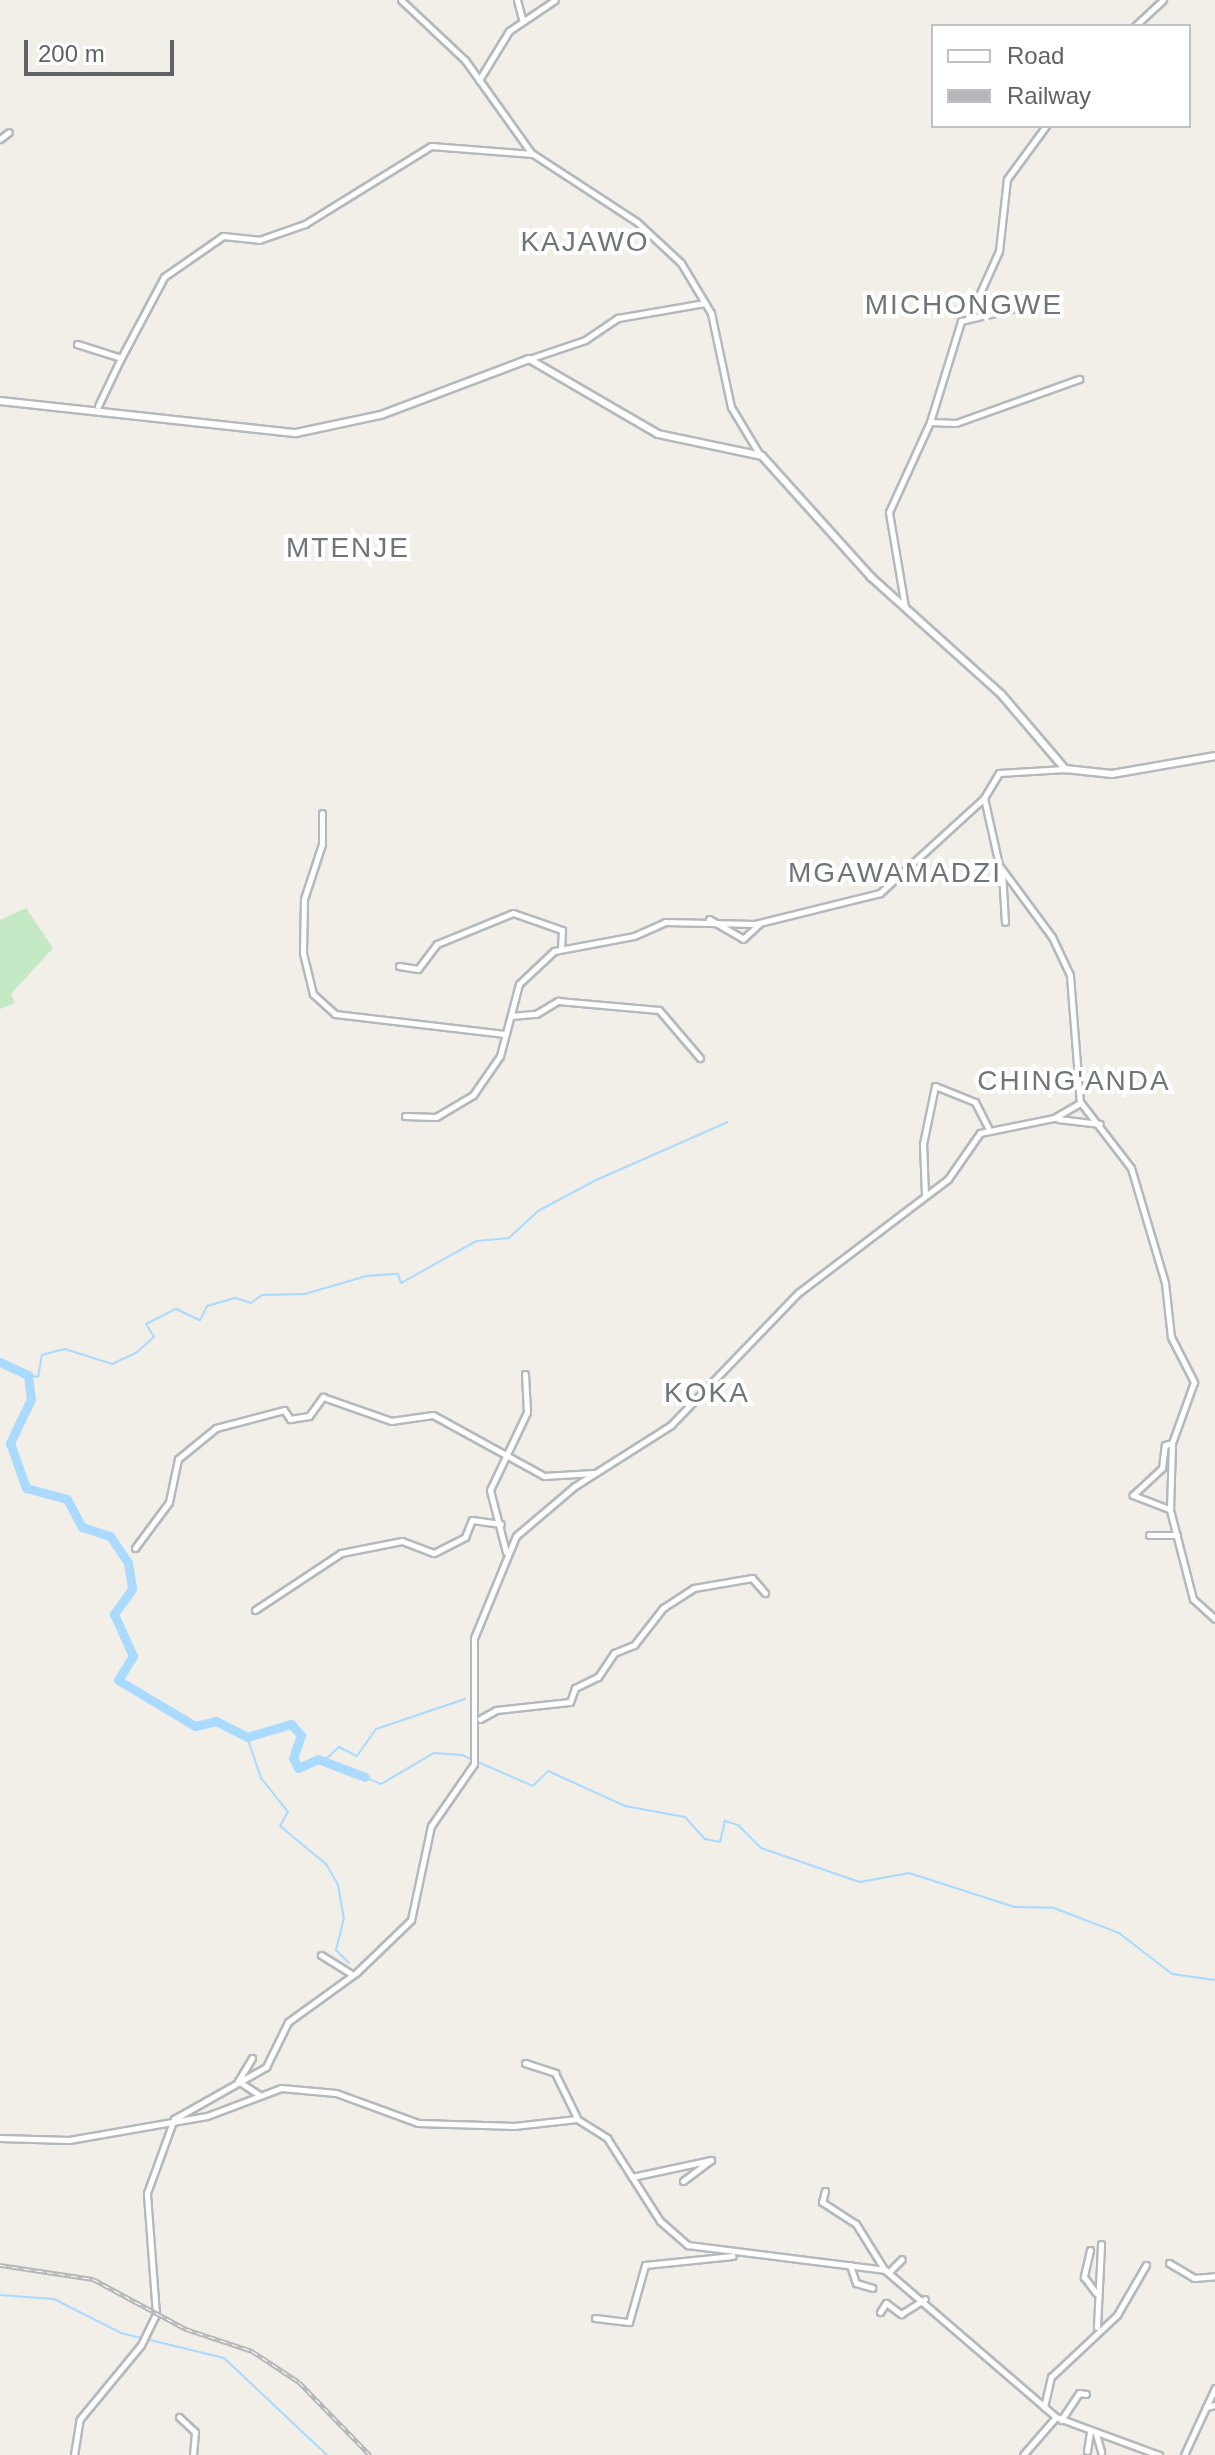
<!DOCTYPE html>
<style>
body{margin:0}
#map{position:relative;width:1215px;height:2455px;overflow:hidden;background:#f1efe8;font-family:Helvetica,sans-serif}
div>[style]{position:absolute}
[style*='--x']{left:calc(var(--x)*1px);top:calc(var(--y)*1px);width:calc(var(--w)*1px);rotate:calc(var(--a)*1deg)}
.green>*{inset:0;background:#c5e8c5}
.stream>*{height:2px;margin:-1px;padding:0 1px;transform-origin:1px;border-radius:1px;background:#aadaff}
.river>*{height:9px;margin:-4.5px;padding:0 4.5px;transform-origin:4.5px;border-radius:4.5px;background:#aadaff}
.roads{filter:drop-shadow(2px 0 #b5b8bc) drop-shadow(-2px 0 #b5b8bc) drop-shadow(0 2px #b5b8bc) drop-shadow(0 -2px #b5b8bc)}
.street>*{height:5px;margin:-2.5px;padding:0 2.5px;transform-origin:2.5px;border-radius:2.5px;background:#fff}
.secondary>*{height:6px;margin:-3px;padding:0 3px;transform-origin:3px;border-radius:3px;background:#fff}
.rail>*{height:5px;margin-top:-2.5px;transform-origin:0;background:repeating-linear-gradient(90deg,#fff 0 6px,#b6b7b8 0 12px);box-sizing:border-box;border-block:2px solid #b6b7b8}
span{translate:-50% -50%;white-space:nowrap;text-align:center;line-height:1.15;-webkit-text-stroke:8px #fff;paint-order:stroke}
.quarter-label{font-size:28px;color:#70757a;letter-spacing:2px}
.legend{position:absolute;left:931px;top:24px;width:260px;height:104px;box-sizing:border-box;background:#fff;border:2px solid #bfc1c3;margin:0;padding:10px 14px;list-style:none;font-size:24px;color:#5f6368}
.legend li{display:flex;align-items:center;gap:16px;height:40px}
.legend b{width:40px;border:2px solid #bfc1c3}
.scale{position:absolute;left:24px;top:40px;width:150px;height:36px;box-sizing:border-box;border:4px solid #5f6368;border-top:0;padding-left:10px;font-size:24px;line-height:28px;white-space:nowrap;color:#5f6368;-webkit-text-stroke:6px #fff;paint-order:stroke}
</style>
<div id="map">
<div class="green">
<i style="clip-path:polygon(26px 908px,53px 948px,11px 994px,15px 1003px,0 1009px,0 920px)"></i>
</div>
<div class="stream">
<i style="--x:28;--y:1375;--w:10;--a:11"></i>
<i style="--x:38;--y:1377;--w:22;--a:-80"></i>
<i style="--x:42;--y:1355;--w:24;--a:-15"></i>
<i style="--x:65;--y:1349;--w:49;--a:17.7"></i>
<i style="--x:112;--y:1364;--w:26;--a:-25"></i>
<i style="--x:136;--y:1353;--w:24;--a:-42"></i>
<i style="--x:154;--y:1337;--w:15;--a:-122"></i>
<i style="--x:146;--y:1324;--w:34;--a:-27"></i>
<i style="--x:176;--y:1309;--w:26;--a:25"></i>
<i style="--x:200;--y:1320;--w:16;--a:-63"></i>
<i style="--x:207;--y:1306;--w:29;--a:-16"></i>
<i style="--x:235;--y:1298;--w:17;--a:17"></i>
<i style="--x:251;--y:1303;--w:14;--a:-36"></i>
<i style="--x:262;--y:1295;--w:43;--a:-1.3"></i>
<i style="--x:305;--y:1294;--w:64;--a:-16.4"></i>
<i style="--x:366;--y:1276;--w:32;--a:-4"></i>
<i style="--x:398;--y:1274;--w:9;--a:72"></i>
<i style="--x:401;--y:1283;--w:86;--a:-29.2"></i>
<i style="--x:476;--y:1241;--w:33;--a:-5"></i>
<i style="--x:509;--y:1238;--w:40;--a:-43"></i>
<i style="--x:538;--y:1211;--w:64;--a:-28.2"></i>
<i style="--x:594;--y:1181;--w:146;--a:-23.8"></i>
<i style="--x:247;--y:1737;--w:43;--a:71.1"></i>
<i style="--x:261;--y:1778;--w:43;--a:51.5"></i>
<i style="--x:288;--y:1812;--w:16;--a:120"></i>
<i style="--x:280;--y:1826;--w:60;--a:39.6"></i>
<i style="--x:326;--y:1864;--w:24;--a:60"></i>
<i style="--x:338;--y:1885;--w:34;--a:80"></i>
<i style="--x:344;--y:1918;--w:33;--a:104"></i>
<i style="--x:336;--y:1950;--w:18;--a:45"></i>
<i style="--x:325;--y:1760;--w:19;--a:-43"></i>
<i style="--x:339;--y:1747;--w:20;--a:27"></i>
<i style="--x:357;--y:1756;--w:33;--a:-55"></i>
<i style="--x:376;--y:1729;--w:94;--a:-18.6"></i>
<i style="--x:365;--y:1777;--w:17;--a:24"></i>
<i style="--x:381;--y:1784;--w:61;--a:-30.3"></i>
<i style="--x:434;--y:1753;--w:28;--a:4"></i>
<i style="--x:462;--y:1755;--w:77;--a:23.6"></i>
<i style="--x:533;--y:1786;--w:21;--a:-45"></i>
<i style="--x:548;--y:1771;--w:85;--a:24.4"></i>
<i style="--x:625;--y:1806;--w:61;--a:10.4"></i>
<i style="--x:685;--y:1817;--w:30;--a:48"></i>
<i style="--x:705;--y:1839;--w:15;--a:11"></i>
<i style="--x:720;--y:1842;--w:22;--a:-77"></i>
<i style="--x:725;--y:1821;--w:14;--a:17"></i>
<i style="--x:738;--y:1825;--w:33;--a:45"></i>
<i style="--x:761;--y:1848;--w:105;--a:19"></i>
<i style="--x:860;--y:1882;--w:50;--a:-10.4"></i>
<i style="--x:909;--y:1873;--w:111;--a:17.8"></i>
<i style="--x:1015;--y:1907;--w:39;--a:1"></i>
<i style="--x:1054;--y:1908;--w:70;--a:21"></i>
<i style="--x:1119;--y:1933;--w:67;--a:37.7"></i>
<i style="--x:1172;--y:1974;--w:43;--a:7.9"></i>
<i style="--x:0;--y:2295;--w:54;--a:4.2"></i>
<i style="--x:54;--y:2299;--w:75;--a:26.9"></i>
<i style="--x:121;--y:2333;--w:106;--a:13.6"></i>
<i style="--x:224;--y:2358;--w:141;--a:43.3"></i>
</div>
<div class="river">
<i style="--x:0;--y:1362;--w:31;--a:25"></i>
<i style="--x:28;--y:1375;--w:24;--a:83"></i>
<i style="--x:31;--y:1399;--w:49;--a:115.5"></i>
<i style="--x:10;--y:1443;--w:48;--a:70.4"></i>
<i style="--x:26;--y:1488;--w:42;--a:15"></i>
<i style="--x:67;--y:1499;--w:32;--a:62"></i>
<i style="--x:82;--y:1527;--w:29;--a:18"></i>
<i style="--x:110;--y:1536;--w:32;--a:56"></i>
<i style="--x:128;--y:1563;--w:26;--a:81"></i>
<i style="--x:132;--y:1589;--w:31;--a:126"></i>
<i style="--x:114;--y:1614;--w:46;--a:65.7"></i>
<i style="--x:133;--y:1656;--w:28;--a:122"></i>
<i style="--x:118;--y:1680;--w:90;--a:30.9"></i>
<i style="--x:195;--y:1726;--w:22;--a:-13"></i>
<i style="--x:216;--y:1721;--w:35;--a:27"></i>
<i style="--x:247;--y:1737;--w:46;--a:-16.5"></i>
<i style="--x:291;--y:1724;--w:15;--a:48"></i>
<i style="--x:301;--y:1735;--w:24;--a:109"></i>
<i style="--x:293;--y:1758;--w:11;--a:63"></i>
<i style="--x:298;--y:1768;--w:22;--a:-24"></i>
<i style="--x:318;--y:1759;--w:50;--a:21"></i>
</div>
<div class="roads">
<div class="street">
<i style="--x:401;--y:0;--w:88;--a:43.2"></i>
<i style="--x:465;--y:60;--w:115;--a:54.5"></i>
<i style="--x:517;--y:0;--w:20;--a:75"></i>
<i style="--x:1135;--y:26;--w:38;--a:-43"></i>
<i style="--x:479;--y:80;--w:57;--a:-58.5"></i>
<i style="--x:509;--y:31;--w:55;--a:-34"></i>
<i style="--x:0;--y:139;--w:11;--a:-38"></i>
<i style="--x:971;--y:313;--w:68;--a:-65.7"></i>
<i style="--x:999;--y:251;--w:72;--a:-83.7"></i>
<i style="--x:1007;--y:179;--w:66;--a:-53.7"></i>
<i style="--x:77;--y:344;--w:46;--a:17.7"></i>
<i style="--x:121;--y:358;--w:53;--a:115.6"></i>
<i style="--x:121;--y:358;--w:92;--a:-62"></i>
<i style="--x:164;--y:277;--w:72;--a:-34.8"></i>
<i style="--x:223;--y:236;--w:36;--a:6"></i>
<i style="--x:259;--y:240;--w:49;--a:-19.2"></i>
<i style="--x:305;--y:224;--w:148;--a:-31.8"></i>
<i style="--x:431;--y:146;--w:102;--a:4.5"></i>
<i style="--x:533;--y:154;--w:124;--a:33.2"></i>
<i style="--x:637;--y:222;--w:60;--a:43"></i>
<i style="--x:681;--y:263;--w:58;--a:59"></i>
<i style="--x:711;--y:313;--w:96;--a:78"></i>
<i style="--x:731;--y:407;--w:56;--a:58.9"></i>
<i style="--x:529;--y:359;--w:59;--a:-18.7"></i>
<i style="--x:585;--y:340;--w:40;--a:-34"></i>
<i style="--x:618;--y:318;--w:88;--a:-9.8"></i>
<i style="--x:930;--y:422;--w:26;--a:2"></i>
<i style="--x:956;--y:423;--w:131;--a:-19.7"></i>
<i style="--x:905;--y:607;--w:96;--a:-99.6"></i>
<i style="--x:889;--y:512;--w:99;--a:-65.5"></i>
<i style="--x:930;--y:422;--w:106;--a:-72.9"></i>
<i style="--x:961;--y:321;--w:85;--a:-13.5"></i>
<i style="--x:322;--y:813;--w:31;--a:90"></i>
<i style="--x:322;--y:844;--w:58;--a:108.1"></i>
<i style="--x:304;--y:899;--w:54;--a:91.1"></i>
<i style="--x:303;--y:953;--w:42;--a:76.3"></i>
<i style="--x:313;--y:994;--w:30;--a:42"></i>
<i style="--x:335;--y:1014;--w:171;--a:6.7"></i>
<i style="--x:1002;--y:872;--w:50;--a:86.6"></i>
<i style="--x:709;--y:919;--w:39;--a:30"></i>
<i style="--x:743;--y:939;--w:22;--a:-43"></i>
<i style="--x:399;--y:966;--w:19;--a:9"></i>
<i style="--x:418;--y:969;--w:31;--a:-53"></i>
<i style="--x:437;--y:944;--w:82;--a:-22.2"></i>
<i style="--x:513;--y:913;--w:52;--a:19.1"></i>
<i style="--x:562;--y:930;--w:17;--a:93"></i>
<i style="--x:511;--y:1016;--w:25;--a:-5"></i>
<i style="--x:536;--y:1014;--w:26;--a:-31"></i>
<i style="--x:558;--y:1001;--w:101;--a:5.1"></i>
<i style="--x:659;--y:1010;--w:63;--a:49.5"></i>
<i style="--x:1081;--y:1103;--w:82;--a:52.4"></i>
<i style="--x:1131;--y:1168;--w:120;--a:73.5"></i>
<i style="--x:1165;--y:1283;--w:54;--a:83.7"></i>
<i style="--x:1171;--y:1337;--w:51;--a:62.9"></i>
<i style="--x:1194;--y:1382;--w:65;--a:109.8"></i>
<i style="--x:1172;--y:1443;--w:67;--a:91.7"></i>
<i style="--x:1170;--y:1510;--w:92;--a:75.5"></i>
<i style="--x:1193;--y:1599;--w:30;--a:42"></i>
<i style="--x:405;--y:1116;--w:31;--a:2"></i>
<i style="--x:436;--y:1117;--w:43;--a:-30.7"></i>
<i style="--x:473;--y:1095;--w:47;--a:-55.3"></i>
<i style="--x:500;--y:1056;--w:74;--a:-75.2"></i>
<i style="--x:519;--y:984;--w:48;--a:-43.3"></i>
<i style="--x:554;--y:951;--w:81;--a:-10.6"></i>
<i style="--x:634;--y:936;--w:34;--a:-24"></i>
<i style="--x:665;--y:922;--w:90;--a:1.3"></i>
<i style="--x:755;--y:924;--w:129;--a:-13.9"></i>
<i style="--x:880;--y:893;--w:141;--a:-42.4"></i>
<i style="--x:1058;--y:1119;--w:42;--a:6.8"></i>
<i style="--x:925;--y:1195;--w:51;--a:-92.2"></i>
<i style="--x:923;--y:1144;--w:59;--a:-78.3"></i>
<i style="--x:935;--y:1086;--w:43;--a:21.8"></i>
<i style="--x:975;--y:1102;--w:29;--a:63"></i>
<i style="--x:1169;--y:1509;--w:39;--a:-159"></i>
<i style="--x:1133;--y:1495;--w:40;--a:-43"></i>
<i style="--x:1162;--y:1468;--w:23;--a:-83"></i>
<i style="--x:1165;--y:1445;--w:7;--a:-16"></i>
<i style="--x:1149;--y:1535;--w:28;--a:0"></i>
<i style="--x:135;--y:1548;--w:57;--a:-53.5"></i>
<i style="--x:169;--y:1502;--w:44;--a:-78.2"></i>
<i style="--x:178;--y:1459;--w:49;--a:-39.2"></i>
<i style="--x:216;--y:1428;--w:70;--a:-14.8"></i>
<i style="--x:284;--y:1410;--w:11;--a:56"></i>
<i style="--x:290;--y:1419;--w:19;--a:-9"></i>
<i style="--x:309;--y:1416;--w:24;--a:-54"></i>
<i style="--x:323;--y:1397;--w:72;--a:19.4"></i>
<i style="--x:391;--y:1421;--w:42;--a:-8.1"></i>
<i style="--x:433;--y:1415;--w:127;--a:28.8"></i>
<i style="--x:544;--y:1476;--w:50;--a:-3.4"></i>
<i style="--x:506;--y:1552;--w:64;--a:-104.5"></i>
<i style="--x:490;--y:1490;--w:86;--a:-64.6"></i>
<i style="--x:527;--y:1412;--w:38;--a:-93"></i>
<i style="--x:255;--y:1610;--w:103;--a:-33.5"></i>
<i style="--x:341;--y:1553;--w:62;--a:-11.1"></i>
<i style="--x:402;--y:1541;--w:34;--a:21"></i>
<i style="--x:434;--y:1553;--w:35;--a:-27"></i>
<i style="--x:465;--y:1537;--w:18;--a:-68"></i>
<i style="--x:472;--y:1520;--w:29;--a:8"></i>
<i style="--x:480;--y:1719;--w:18;--a:-29"></i>
<i style="--x:496;--y:1710;--w:74;--a:-6.2"></i>
<i style="--x:570;--y:1702;--w:15;--a:-70"></i>
<i style="--x:575;--y:1688;--w:25;--a:-26"></i>
<i style="--x:598;--y:1677;--w:29;--a:-56"></i>
<i style="--x:614;--y:1653;--w:22;--a:-22"></i>
<i style="--x:634;--y:1645;--w:47;--a:-51.9"></i>
<i style="--x:663;--y:1608;--w:37;--a:-33"></i>
<i style="--x:694;--y:1588;--w:59;--a:-9.8"></i>
<i style="--x:752;--y:1578;--w:20;--a:49"></i>
<i style="--x:321;--y:1955;--w:36;--a:32"></i>
<i style="--x:252;--y:2058;--w:27;--a:121"></i>
<i style="--x:238;--y:2081;--w:24;--a:33"></i>
<i style="--x:525;--y:2063;--w:32;--a:18"></i>
<i style="--x:555;--y:2073;--w:50;--a:63.9"></i>
<i style="--x:0;--y:2138;--w:69;--a:1.7"></i>
<i style="--x:69;--y:2140;--w:140;--a:-9.9"></i>
<i style="--x:207;--y:2116;--w:79;--a:-20.7"></i>
<i style="--x:281;--y:2088;--w:55;--a:5.2"></i>
<i style="--x:336;--y:2093;--w:87;--a:20.1"></i>
<i style="--x:418;--y:2123;--w:96;--a:1.8"></i>
<i style="--x:514;--y:2126;--w:63;--a:-6.3"></i>
<i style="--x:577;--y:2119;--w:36;--a:32"></i>
<i style="--x:607;--y:2138;--w:98;--a:57.4"></i>
<i style="--x:660;--y:2221;--w:37;--a:41"></i>
<i style="--x:688;--y:2245;--w:199;--a:7.2"></i>
<i style="--x:885;--y:2270;--w:225;--a:40.7"></i>
<i style="--x:1056;--y:2417;--w:110;--a:20.3"></i>
<i style="--x:632;--y:2177;--w:81;--a:-12.1"></i>
<i style="--x:683;--y:2181;--w:35;--a:-37"></i>
<i style="--x:825;--y:2191;--w:11;--a:105"></i>
<i style="--x:822;--y:2202;--w:40;--a:32.9"></i>
<i style="--x:856;--y:2224;--w:53;--a:58.1"></i>
<i style="--x:1090;--y:2250;--w:28;--a:103"></i>
<i style="--x:1084;--y:2277;--w:20;--a:53"></i>
<i style="--x:1169;--y:2263;--w:29;--a:31"></i>
<i style="--x:1194;--y:2278;--w:21;--a:-5"></i>
<i style="--x:850;--y:2265;--w:19;--a:72"></i>
<i style="--x:856;--y:2283;--w:17;--a:17"></i>
<i style="--x:889;--y:2272;--w:18;--a:-45"></i>
<i style="--x:880;--y:2312;--w:11;--a:-56"></i>
<i style="--x:886;--y:2303;--w:19;--a:36"></i>
<i style="--x:901;--y:2314;--w:28;--a:-32"></i>
<i style="--x:595;--y:2318;--w:34;--a:7"></i>
<i style="--x:629;--y:2322;--w:59;--a:-74.3"></i>
<i style="--x:645;--y:2265;--w:88;--a:-5.8"></i>
<i style="--x:1097;--y:2327;--w:83;--a:-87.2"></i>
<i style="--x:1044;--y:2407;--w:31;--a:-77"></i>
<i style="--x:1051;--y:2377;--w:91;--a:-43.2"></i>
<i style="--x:1117;--y:2315;--w:58;--a:-59.9"></i>
<i style="--x:1206;--y:2407;--w:9;--a:-13"></i>
<i style="--x:179;--y:2417;--w:22;--a:43"></i>
<i style="--x:195;--y:2432;--w:23;--a:95"></i>
<i style="--x:1061;--y:2420;--w:32;--a:-56"></i>
<i style="--x:1079;--y:2393;--w:7;--a:8"></i>
<i style="--x:1096;--y:2434;--w:19;--a:74"></i>
<i style="--x:1087;--y:2451;--w:19;--a:-81"></i>
<i style="--x:74;--y:2455;--w:36;--a:-81"></i>
<i style="--x:80;--y:2419;--w:96;--a:-50.5"></i>
<i style="--x:141;--y:2345;--w:34;--a:-64"></i>
<i style="--x:156;--y:2314;--w:121;--a:-94.3"></i>
<i style="--x:147;--y:2193;--w:79;--a:-70"></i>
<i style="--x:174;--y:2119;--w:106;--a:-29.5"></i>
<i style="--x:266;--y:2067;--w:50;--a:-63.9"></i>
<i style="--x:288;--y:2022;--w:85;--a:-35.9"></i>
<i style="--x:357;--y:1972;--w:75;--a:-43.9"></i>
<i style="--x:411;--y:1920;--w:96;--a:-78"></i>
<i style="--x:431;--y:1826;--w:75;--a:-55.3"></i>
<i style="--x:474;--y:1764;--w:126;--a:-90"></i>
<i style="--x:474;--y:1638;--w:110;--a:-67.6"></i>
<i style="--x:516;--y:1536;--w:77;--a:-40.3"></i>
<i style="--x:575;--y:1486;--w:114;--a:-32.4"></i>
<i style="--x:671;--y:1425;--w:183;--a:-46.1"></i>
<i style="--x:798;--y:1293;--w:188;--a:-37.2"></i>
<i style="--x:948;--y:1179;--w:56;--a:-55.2"></i>
<i style="--x:980;--y:1133;--w:76;--a:-11.5"></i>
<i style="--x:1054;--y:1118;--w:30;--a:-30"></i>
<i style="--x:1080;--y:1103;--w:128;--a:-94.5"></i>
<i style="--x:1070;--y:975;--w:42;--a:-115.3"></i>
<i style="--x:1052;--y:937;--w:89;--a:-126.4"></i>
<i style="--x:999;--y:865;--w:69;--a:-102.6"></i>
<i style="--x:984;--y:798;--w:29;--a:-59"></i>
<i style="--x:999;--y:773;--w:66;--a:-3.5"></i>
<i style="--x:1023;--y:2455;--w:50;--a:-49"></i>
<i style="--x:1184;--y:2455;--w:74;--a:-65.2"></i>
</div>
<div class="secondary">
<i style="--x:0;--y:401;--w:298;--a:6.2"></i>
<i style="--x:296;--y:433;--w:87;--a:-12"></i>
<i style="--x:381;--y:415;--w:158;--a:-20.7"></i>
<i style="--x:529;--y:359;--w:149;--a:30.2"></i>
<i style="--x:658;--y:434;--w:106;--a:11.9"></i>
<i style="--x:762;--y:456;--w:163;--a:48"></i>
<i style="--x:871;--y:577;--w:175;--a:42"></i>
<i style="--x:1001;--y:694;--w:99;--a:49.5"></i>
<i style="--x:1065;--y:769;--w:47;--a:6.1"></i>
<i style="--x:1112;--y:774;--w:105;--a:-9.9"></i>
</div>
</div>
<div class="rail">
<i style="--x:0;--y:2265;--w:94;--a:8.6"></i>
<i style="--x:93;--y:2279;--w:106;--a:28.3"></i>
<i style="--x:186;--y:2329;--w:70;--a:18.4"></i>
<i style="--x:252;--y:2351;--w:56;--a:33.4"></i>
<i style="--x:299;--y:2382;--w:102;--a:45.8"></i>
</div>
<div class="quarter-label">
<span style="left:585px;top:242px">KAJAWO</span>
<span style="left:964px;top:305px">MICHONGWE</span>
<span style="left:348px;top:548px">MTENJE</span>
<span style="left:895px;top:873px">MGAWAMADZI</span>
<span style="left:1074px;top:1081px">CHING'ANDA</span>
<span style="left:707px;top:1393px">KOKA</span>
</div>
<ul class="legend">
<li><b style="height:10px;background:#fff"></b>Road</li>
<li><b style="height:10px;background:#b6b7b8"></b>Railway</li>
</ul>
<div class="scale">200 m</div>
</div>
